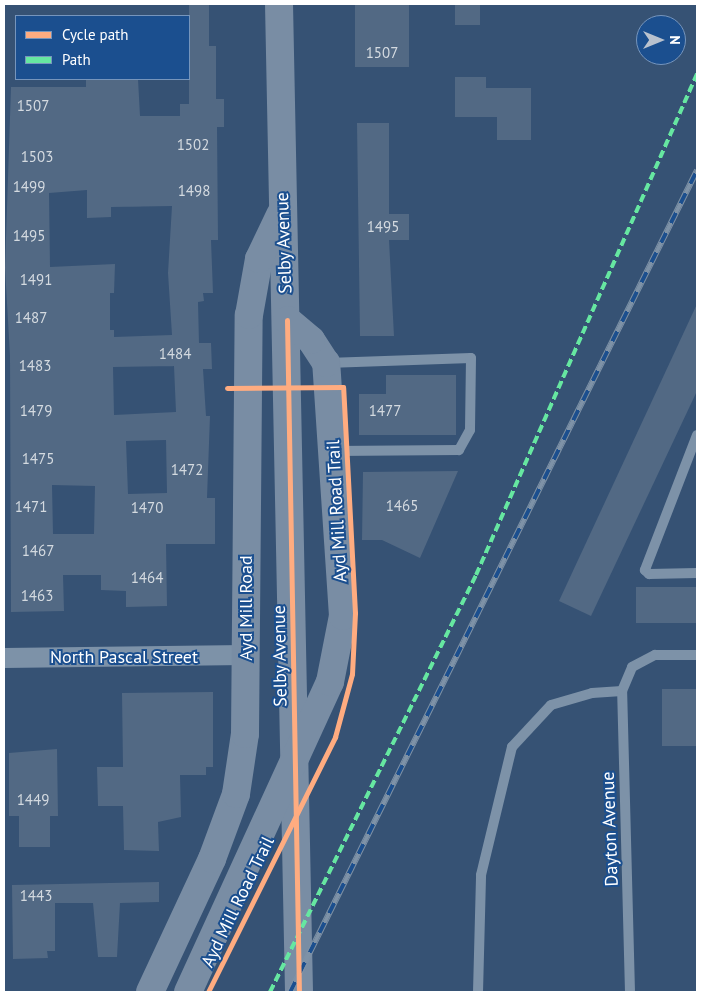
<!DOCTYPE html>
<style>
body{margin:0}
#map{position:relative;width:701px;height:996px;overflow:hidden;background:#365274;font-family:"PT Sans",sans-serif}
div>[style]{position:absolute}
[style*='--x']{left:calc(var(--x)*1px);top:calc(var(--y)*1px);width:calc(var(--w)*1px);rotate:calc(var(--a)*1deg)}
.building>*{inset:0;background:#526984;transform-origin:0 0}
.lane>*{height:10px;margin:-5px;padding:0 5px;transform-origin:5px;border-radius:5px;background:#7d92a8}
.street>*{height:20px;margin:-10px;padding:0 10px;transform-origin:10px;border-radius:10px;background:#7d92a8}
.secondary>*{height:28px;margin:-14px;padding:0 14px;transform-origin:14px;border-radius:14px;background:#798da4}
.rail>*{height:5.5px;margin-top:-2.75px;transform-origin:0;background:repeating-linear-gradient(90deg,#1b4f8f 0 11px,#7e92a7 0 22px);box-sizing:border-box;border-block:1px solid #7e92a7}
.quiet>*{height:4px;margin-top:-2px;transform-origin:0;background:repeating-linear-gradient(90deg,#66e7a1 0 8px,transparent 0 12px)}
.cycleway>*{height:5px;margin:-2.5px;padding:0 2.5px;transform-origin:2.5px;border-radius:2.5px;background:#ffac80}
span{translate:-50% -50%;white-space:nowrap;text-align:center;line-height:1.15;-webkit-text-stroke:4px #1b4f8f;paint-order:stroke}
.number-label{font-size:15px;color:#d4dae0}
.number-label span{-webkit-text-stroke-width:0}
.street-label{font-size:18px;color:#fff}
.frame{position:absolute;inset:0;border:5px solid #fff;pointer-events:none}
.legend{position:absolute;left:15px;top:15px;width:175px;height:65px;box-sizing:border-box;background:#1b4f8f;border:1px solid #7695bc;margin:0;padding:6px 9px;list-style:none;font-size:15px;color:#fff}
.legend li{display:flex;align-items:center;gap:10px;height:25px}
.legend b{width:25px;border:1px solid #7695bc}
.north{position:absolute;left:636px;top:15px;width:50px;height:50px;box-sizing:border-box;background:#1b4f8f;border:1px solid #7695bc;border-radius:50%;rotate:90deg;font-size:14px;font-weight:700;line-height:20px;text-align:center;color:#fff}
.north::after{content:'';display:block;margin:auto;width:18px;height:22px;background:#b9c2ce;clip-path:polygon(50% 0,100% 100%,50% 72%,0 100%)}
</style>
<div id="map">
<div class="building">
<i style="clip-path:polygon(evenodd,189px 4px,209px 4px,209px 46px,216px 46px,216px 99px,224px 99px,224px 127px,217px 127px,218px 240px,211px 240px,213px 293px,203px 293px,204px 301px,198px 302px,199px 343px,211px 343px,212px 369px,203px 369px,206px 416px,210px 416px,207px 498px,215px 498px,215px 544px,166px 544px,167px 606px,126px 607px,126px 591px,101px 590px,101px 575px,63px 575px,64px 611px,11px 612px,10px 356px,5px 268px,11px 87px,86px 87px,86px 79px,138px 79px,140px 116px,180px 116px,180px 104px,189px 104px,189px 4px,87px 190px,87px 218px,111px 217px,111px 207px,172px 206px,168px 273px,172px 335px,114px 337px,114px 330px,110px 330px,110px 293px,114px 293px,115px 264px,50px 267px,49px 193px,87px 190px,189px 4px,174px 366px,176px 412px,114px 415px,113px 367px,174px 366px,189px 4px,166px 440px,167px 493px,128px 494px,126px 441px,166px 440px,189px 4px,52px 485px,95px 486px,94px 534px,53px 534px,52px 485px)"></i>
<i style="left:355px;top:4px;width:54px;height:63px"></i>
<i style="left:455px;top:4px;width:25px;height:21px"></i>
<i style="clip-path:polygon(455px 77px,486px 77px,486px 88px,531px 88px,531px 140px,497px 140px,497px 117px,455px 117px)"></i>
<i style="clip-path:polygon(357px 123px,389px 123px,389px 214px,409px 214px,409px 240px,389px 240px,394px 336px,360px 336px)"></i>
<i style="clip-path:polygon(697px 304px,697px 391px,591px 616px,559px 601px)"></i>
<i style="clip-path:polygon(386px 375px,456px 375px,456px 435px,359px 435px,359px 394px,386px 394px)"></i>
<i style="clip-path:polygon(458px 471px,420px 558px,382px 540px,362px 540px,363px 472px)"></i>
<i style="left:697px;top:587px;width:36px;height:61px;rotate:90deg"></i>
<i style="left:662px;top:689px;width:35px;height:57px"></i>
<i style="clip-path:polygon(213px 692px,213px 767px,206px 767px,206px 775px,180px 775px,181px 817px,158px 822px,159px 851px,124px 850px,123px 806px,98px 806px,97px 767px,123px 767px,122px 693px)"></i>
<i style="clip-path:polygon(57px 749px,58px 816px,50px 816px,50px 847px,19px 847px,19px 816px,9px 816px,9px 753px)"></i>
<i style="clip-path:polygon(159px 882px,159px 902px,120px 903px,117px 957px,98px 957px,93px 903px,55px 903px,55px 951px,47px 951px,48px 958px,13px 959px,12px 885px)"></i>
</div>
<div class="lane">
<i style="--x:327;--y:363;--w:144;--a:-2"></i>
<i style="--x:471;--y:358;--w:72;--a:90.8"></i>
<i style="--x:470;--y:430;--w:23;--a:119"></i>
<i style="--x:459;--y:450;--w:125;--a:179.5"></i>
<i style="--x:697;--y:435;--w:145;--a:111.1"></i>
<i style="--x:645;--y:570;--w:6;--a:45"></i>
<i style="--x:649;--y:574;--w:48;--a:-1.2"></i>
<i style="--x:478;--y:992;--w:117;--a:-88.5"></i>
<i style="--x:481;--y:875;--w:132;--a:-76.4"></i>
<i style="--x:512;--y:747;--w:57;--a:-47.1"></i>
<i style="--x:551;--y:705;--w:43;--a:-16.3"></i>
<i style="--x:592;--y:693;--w:30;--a:-4"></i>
<i style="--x:630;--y:992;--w:301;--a:-91.5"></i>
<i style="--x:622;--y:691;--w:26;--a:-67"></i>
<i style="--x:632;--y:667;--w:26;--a:-28"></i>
<i style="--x:655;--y:655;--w:42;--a:0"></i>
</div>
<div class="street">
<i style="--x:4;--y:658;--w:241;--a:-0.7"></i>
</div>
<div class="secondary">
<i style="--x:279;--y:4;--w:988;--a:88.84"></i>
<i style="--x:150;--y:992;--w:147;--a:-65"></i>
<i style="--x:212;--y:859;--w:69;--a:-69.7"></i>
<i style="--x:236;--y:794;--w:61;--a:-81.5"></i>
<i style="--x:245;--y:734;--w:419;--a:-89.5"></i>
<i style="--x:249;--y:315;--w:57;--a:-79.9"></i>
<i style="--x:259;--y:259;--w:49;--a:-64.5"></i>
<i style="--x:188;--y:992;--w:341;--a:-65.4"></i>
<i style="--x:330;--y:682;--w:67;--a:-78.9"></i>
<i style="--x:343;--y:616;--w:254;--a:-93.8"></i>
<i style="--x:326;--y:363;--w:27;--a:-123"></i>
<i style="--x:311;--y:340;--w:31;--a:-140"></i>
</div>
<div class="rail">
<i style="--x:290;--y:992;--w:917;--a:-63.66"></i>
</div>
<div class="quiet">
<i style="--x:270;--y:992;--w:465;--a:-63.7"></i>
<i style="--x:476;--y:575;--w:548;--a:-66.2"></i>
</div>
<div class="cycleway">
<i style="--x:287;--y:320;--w:672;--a:88.98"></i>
<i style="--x:208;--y:992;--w:285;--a:-63.5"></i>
<i style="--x:335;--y:737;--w:65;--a:-74.9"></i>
<i style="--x:352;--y:674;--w:61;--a:-87.2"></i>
<i style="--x:355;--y:613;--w:226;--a:-93"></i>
<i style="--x:343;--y:387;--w:116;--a:179.5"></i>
</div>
<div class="number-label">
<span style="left:382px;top:53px">1507</span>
<span style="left:33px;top:106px">1507</span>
<span style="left:193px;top:145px">1502</span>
<span style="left:37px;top:157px">1503</span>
<span style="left:29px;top:187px">1499</span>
<span style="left:194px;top:191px">1498</span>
<span style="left:383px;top:227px">1495</span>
<span style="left:29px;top:236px">1495</span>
<span style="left:36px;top:280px">1491</span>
<span style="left:31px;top:318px">1487</span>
<span style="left:175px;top:354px">1484</span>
<span style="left:35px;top:366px">1483</span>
<span style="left:36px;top:411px">1479</span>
<span style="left:385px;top:411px">1477</span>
<span style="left:38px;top:459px">1475</span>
<span style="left:187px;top:470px">1472</span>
<span style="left:402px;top:506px">1465</span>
<span style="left:31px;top:507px">1471</span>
<span style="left:147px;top:508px">1470</span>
<span style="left:38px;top:551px">1467</span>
<span style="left:147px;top:578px">1464</span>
<span style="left:37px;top:596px">1463</span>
<span style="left:33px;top:800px">1449</span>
<span style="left:36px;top:896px">1443</span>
</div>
<div class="street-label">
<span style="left:284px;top:243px;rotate:-92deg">Selby Avenue</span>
<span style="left:337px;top:511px;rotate:-93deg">Ayd Mill Road Trail</span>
<span style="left:246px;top:608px;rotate:-90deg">Ayd Mill Road</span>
<span style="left:280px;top:656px;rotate:-91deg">Selby Avenue</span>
<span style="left:124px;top:657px">North Pascal Street</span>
<span style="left:610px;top:829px;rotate:-92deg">Dayton Avenue</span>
<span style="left:238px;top:902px;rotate:-64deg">Ayd Mill Road Trail</span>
</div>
<div class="frame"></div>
<ul class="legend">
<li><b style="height:6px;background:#ffac80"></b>Cycle path</li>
<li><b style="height:6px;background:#66e7a1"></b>Path</li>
</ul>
<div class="north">N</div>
</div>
